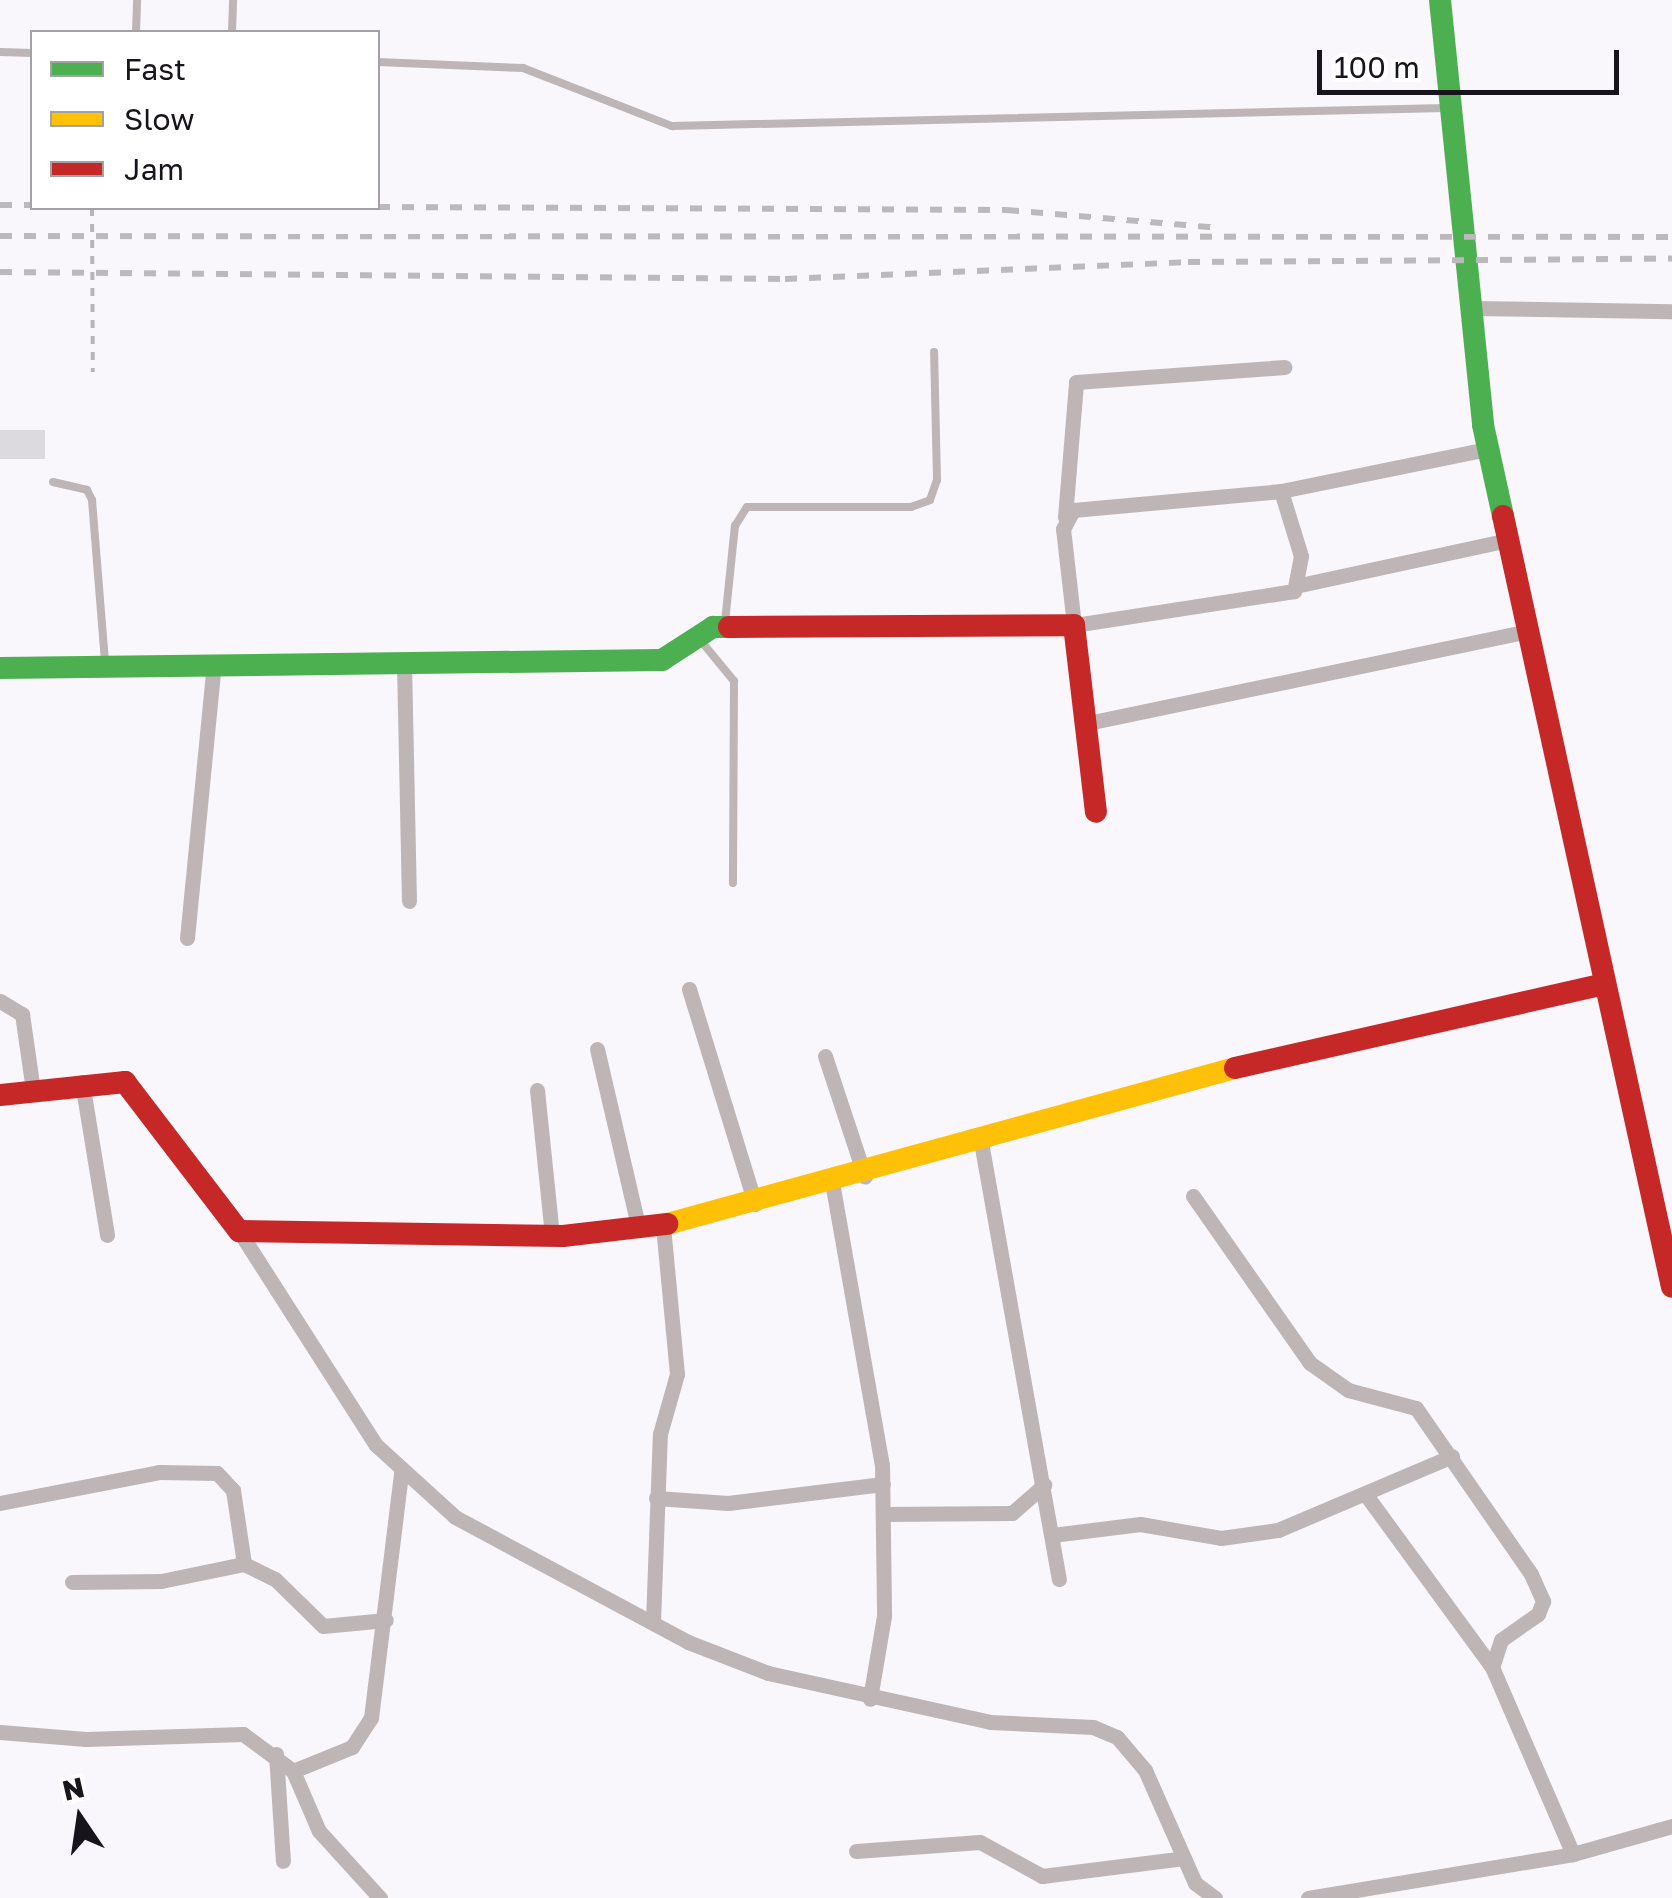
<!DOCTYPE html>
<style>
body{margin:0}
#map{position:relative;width:1672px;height:1898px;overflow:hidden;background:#f9f6fc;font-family:"Golos Text",sans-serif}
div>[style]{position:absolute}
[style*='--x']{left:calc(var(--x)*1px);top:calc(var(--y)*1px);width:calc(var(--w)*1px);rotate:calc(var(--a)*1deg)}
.building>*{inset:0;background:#dcd9df;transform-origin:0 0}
.lane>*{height:8px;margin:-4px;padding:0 4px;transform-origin:4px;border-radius:4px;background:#bdb5b6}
.street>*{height:15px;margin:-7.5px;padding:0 7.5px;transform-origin:7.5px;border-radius:7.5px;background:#bdb5b6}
.fast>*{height:22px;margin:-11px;padding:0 11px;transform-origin:11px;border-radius:11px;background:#4caf50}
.slow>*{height:22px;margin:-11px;padding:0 11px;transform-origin:11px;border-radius:11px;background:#ffc107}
.jam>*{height:22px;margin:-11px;padding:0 11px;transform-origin:11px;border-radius:11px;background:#c62828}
.rail>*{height:6px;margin-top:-3px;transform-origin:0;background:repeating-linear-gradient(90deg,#bdb8bb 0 12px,transparent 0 24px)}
.path-bridge>*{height:4px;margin-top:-2px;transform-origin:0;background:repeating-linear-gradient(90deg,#b9b5b7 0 8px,transparent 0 16px)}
span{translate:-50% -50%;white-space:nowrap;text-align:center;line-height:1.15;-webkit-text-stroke:9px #fff;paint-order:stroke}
.legend{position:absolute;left:30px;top:30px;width:350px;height:180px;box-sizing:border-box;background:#fff;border:2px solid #a2a1a4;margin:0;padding:12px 18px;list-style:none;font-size:30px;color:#17141b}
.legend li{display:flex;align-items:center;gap:20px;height:50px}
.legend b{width:50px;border:2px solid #a2a1a4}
.north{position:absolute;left:30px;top:1768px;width:100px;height:100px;-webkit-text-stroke:8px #fff;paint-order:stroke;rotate:347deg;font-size:28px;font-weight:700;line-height:40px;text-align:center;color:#17141b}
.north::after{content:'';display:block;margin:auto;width:35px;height:45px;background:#17141b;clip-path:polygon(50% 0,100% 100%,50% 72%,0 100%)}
.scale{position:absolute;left:1317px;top:50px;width:302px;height:45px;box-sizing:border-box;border:5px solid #17141b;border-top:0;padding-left:12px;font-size:30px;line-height:35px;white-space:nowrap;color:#17141b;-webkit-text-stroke:8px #fff;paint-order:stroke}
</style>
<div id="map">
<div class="building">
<i style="left:0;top:430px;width:45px;height:29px"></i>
</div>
<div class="lane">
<i style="--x:136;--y:32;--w:32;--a:-88"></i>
<i style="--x:232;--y:32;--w:32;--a:-88"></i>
<i style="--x:0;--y:52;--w:32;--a:2"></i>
<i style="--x:378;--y:62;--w:145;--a:2.4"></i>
<i style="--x:523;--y:68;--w:160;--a:21.3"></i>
<i style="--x:672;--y:126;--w:774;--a:-1.33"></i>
<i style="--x:53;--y:482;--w:35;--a:13"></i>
<i style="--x:87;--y:490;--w:11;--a:63"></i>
<i style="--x:92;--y:500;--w:162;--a:85.4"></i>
<i style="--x:725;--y:622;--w:97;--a:-84.1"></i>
<i style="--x:735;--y:526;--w:22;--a:-58"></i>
<i style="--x:747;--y:507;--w:164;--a:0"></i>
<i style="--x:911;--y:507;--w:20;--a:-20"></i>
<i style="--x:930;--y:500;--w:21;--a:-71"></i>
<i style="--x:937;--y:480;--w:128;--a:-91.3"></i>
<i style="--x:701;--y:641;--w:52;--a:50.5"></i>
<i style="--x:734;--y:681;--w:202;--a:90.3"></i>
</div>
<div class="street">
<i style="--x:1471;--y:308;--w:201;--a:0.9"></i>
<i style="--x:1281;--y:491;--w:68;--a:72.9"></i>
<i style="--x:1301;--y:556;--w:36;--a:101"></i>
<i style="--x:1294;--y:591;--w:223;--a:171.2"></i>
<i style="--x:1074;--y:625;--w:97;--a:-96.5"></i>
<i style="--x:1063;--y:529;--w:21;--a:-62"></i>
<i style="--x:1073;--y:510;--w:209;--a:-5.2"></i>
<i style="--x:1281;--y:491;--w:211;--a:-11.5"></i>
<i style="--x:1065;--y:517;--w:135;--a:-85.3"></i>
<i style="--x:1076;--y:382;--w:209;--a:-4.1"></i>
<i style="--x:1300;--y:585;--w:213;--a:-12.2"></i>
<i style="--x:404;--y:663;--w:238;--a:88.8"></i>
<i style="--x:1083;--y:724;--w:454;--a:-11.8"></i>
<i style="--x:187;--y:938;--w:275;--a:-84.4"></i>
<i style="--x:689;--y:989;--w:225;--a:72.9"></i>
<i style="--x:0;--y:1001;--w:26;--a:31"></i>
<i style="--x:22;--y:1014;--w:77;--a:81.8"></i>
<i style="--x:597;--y:1049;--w:185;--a:76.9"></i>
<i style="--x:825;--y:1056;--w:127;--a:71.7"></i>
<i style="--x:82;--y:1082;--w:155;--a:80.7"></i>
<i style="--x:537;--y:1090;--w:147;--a:84.1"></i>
<i style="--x:981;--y:1142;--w:444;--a:79.9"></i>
<i style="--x:832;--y:1182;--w:287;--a:80"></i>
<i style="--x:882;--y:1465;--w:151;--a:89.2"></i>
<i style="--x:884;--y:1616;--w:84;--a:99.6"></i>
<i style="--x:1193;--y:1196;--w:204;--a:55"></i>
<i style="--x:1310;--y:1363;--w:47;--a:35.4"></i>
<i style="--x:1348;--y:1390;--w:70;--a:14.8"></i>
<i style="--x:1416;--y:1408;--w:202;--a:55.3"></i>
<i style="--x:1531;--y:1574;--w:30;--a:66"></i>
<i style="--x:1543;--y:1601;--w:14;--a:111"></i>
<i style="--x:1538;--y:1614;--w:45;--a:144.9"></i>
<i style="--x:1501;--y:1640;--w:28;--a:108"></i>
<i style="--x:1492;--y:1667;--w:204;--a:66.6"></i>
<i style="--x:239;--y:1231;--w:254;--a:57.4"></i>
<i style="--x:376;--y:1445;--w:107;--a:42.3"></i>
<i style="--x:455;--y:1517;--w:264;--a:28.2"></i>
<i style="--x:688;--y:1642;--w:86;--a:21.2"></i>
<i style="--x:768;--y:1673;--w:227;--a:12.4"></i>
<i style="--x:990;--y:1722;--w:103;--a:2.8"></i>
<i style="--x:1093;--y:1727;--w:26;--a:23"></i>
<i style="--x:1117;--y:1737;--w:43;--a:49.7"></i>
<i style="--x:1145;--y:1770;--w:124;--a:66.1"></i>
<i style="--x:1195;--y:1883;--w:25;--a:37"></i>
<i style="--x:1366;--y:1495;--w:213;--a:53.8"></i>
<i style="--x:656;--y:1498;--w:72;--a:4"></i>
<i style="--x:728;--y:1503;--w:156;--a:-7"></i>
<i style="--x:0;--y:1503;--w:162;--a:-11"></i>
<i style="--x:159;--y:1472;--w:58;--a:1"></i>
<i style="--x:217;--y:1473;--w:23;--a:47"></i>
<i style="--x:233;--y:1490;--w:75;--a:81.5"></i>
<i style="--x:883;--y:1514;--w:129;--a:-0.4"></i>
<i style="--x:1012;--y:1513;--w:43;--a:-41.2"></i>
<i style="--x:1052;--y:1535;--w:89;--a:-7.1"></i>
<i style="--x:1140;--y:1524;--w:82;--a:9.8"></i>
<i style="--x:1221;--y:1538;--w:58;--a:-8"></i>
<i style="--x:1278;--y:1530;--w:189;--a:-23"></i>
<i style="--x:72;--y:1582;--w:89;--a:-0.6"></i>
<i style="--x:161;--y:1581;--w:85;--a:-11.6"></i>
<i style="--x:244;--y:1564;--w:34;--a:26"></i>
<i style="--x:275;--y:1579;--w:67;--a:44.4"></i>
<i style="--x:323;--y:1626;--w:63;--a:-5.4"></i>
<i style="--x:653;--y:1622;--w:188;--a:-87.9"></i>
<i style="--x:660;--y:1434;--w:62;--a:-74.2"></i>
<i style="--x:677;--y:1374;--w:150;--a:-95.4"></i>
<i style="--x:0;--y:1732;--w:86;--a:4.7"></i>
<i style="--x:86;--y:1739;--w:157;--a:-1.8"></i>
<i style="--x:243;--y:1734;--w:62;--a:36.5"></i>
<i style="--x:293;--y:1771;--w:65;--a:66.6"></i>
<i style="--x:319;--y:1831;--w:91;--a:47.7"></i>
<i style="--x:276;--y:1754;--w:107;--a:86.3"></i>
<i style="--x:293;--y:1771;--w:64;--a:-22.1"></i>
<i style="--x:352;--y:1747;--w:35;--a:-57"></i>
<i style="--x:371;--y:1718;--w:247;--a:-83"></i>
<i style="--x:856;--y:1851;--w:124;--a:-4.2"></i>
<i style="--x:980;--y:1842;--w:71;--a:28.7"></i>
<i style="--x:1042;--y:1876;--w:143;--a:-7.2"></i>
<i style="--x:1308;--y:1898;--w:269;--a:-9.4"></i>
<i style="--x:1573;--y:1854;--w:103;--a:-15.8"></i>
</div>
<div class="fast">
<i style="--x:1440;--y:0;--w:427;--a:84.2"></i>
<i style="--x:1483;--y:425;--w:93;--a:77.6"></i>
<i style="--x:0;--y:668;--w:662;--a:-0.69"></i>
<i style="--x:662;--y:660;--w:61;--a:-32.9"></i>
<i style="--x:713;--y:627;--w:16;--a:0"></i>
</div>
<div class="slow">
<i style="--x:667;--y:1224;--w:589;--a:-15.36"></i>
</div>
<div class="jam">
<i style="--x:1503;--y:516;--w:789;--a:77.64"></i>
<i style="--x:729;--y:627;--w:345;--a:-0.3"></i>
<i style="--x:1074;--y:625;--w:188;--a:83.3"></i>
<i style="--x:1235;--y:1068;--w:379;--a:-12.8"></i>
<i style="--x:0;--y:1095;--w:126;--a:-5.9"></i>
<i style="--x:125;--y:1082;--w:188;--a:52.6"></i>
<i style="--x:239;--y:1231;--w:324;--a:0.9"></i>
<i style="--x:563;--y:1236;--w:105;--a:-6.6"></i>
</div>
<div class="rail">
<i style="--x:0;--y:205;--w:32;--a:0"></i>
<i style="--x:378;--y:207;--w:629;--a:0.27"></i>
<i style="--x:1007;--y:210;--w:205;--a:4.8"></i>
<i style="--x:0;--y:236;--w:1672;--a:0.03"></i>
<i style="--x:0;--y:272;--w:785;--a:0.51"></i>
<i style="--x:785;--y:279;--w:403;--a:-2.4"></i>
<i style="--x:1188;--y:262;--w:484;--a:-0.4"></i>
</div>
<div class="path-bridge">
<i style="--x:92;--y:208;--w:164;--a:89.7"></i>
</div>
<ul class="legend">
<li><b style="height:12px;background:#4caf50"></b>Fast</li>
<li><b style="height:12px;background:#ffc107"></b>Slow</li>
<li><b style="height:12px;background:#c62828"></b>Jam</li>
</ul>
<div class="north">N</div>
<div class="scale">100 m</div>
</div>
